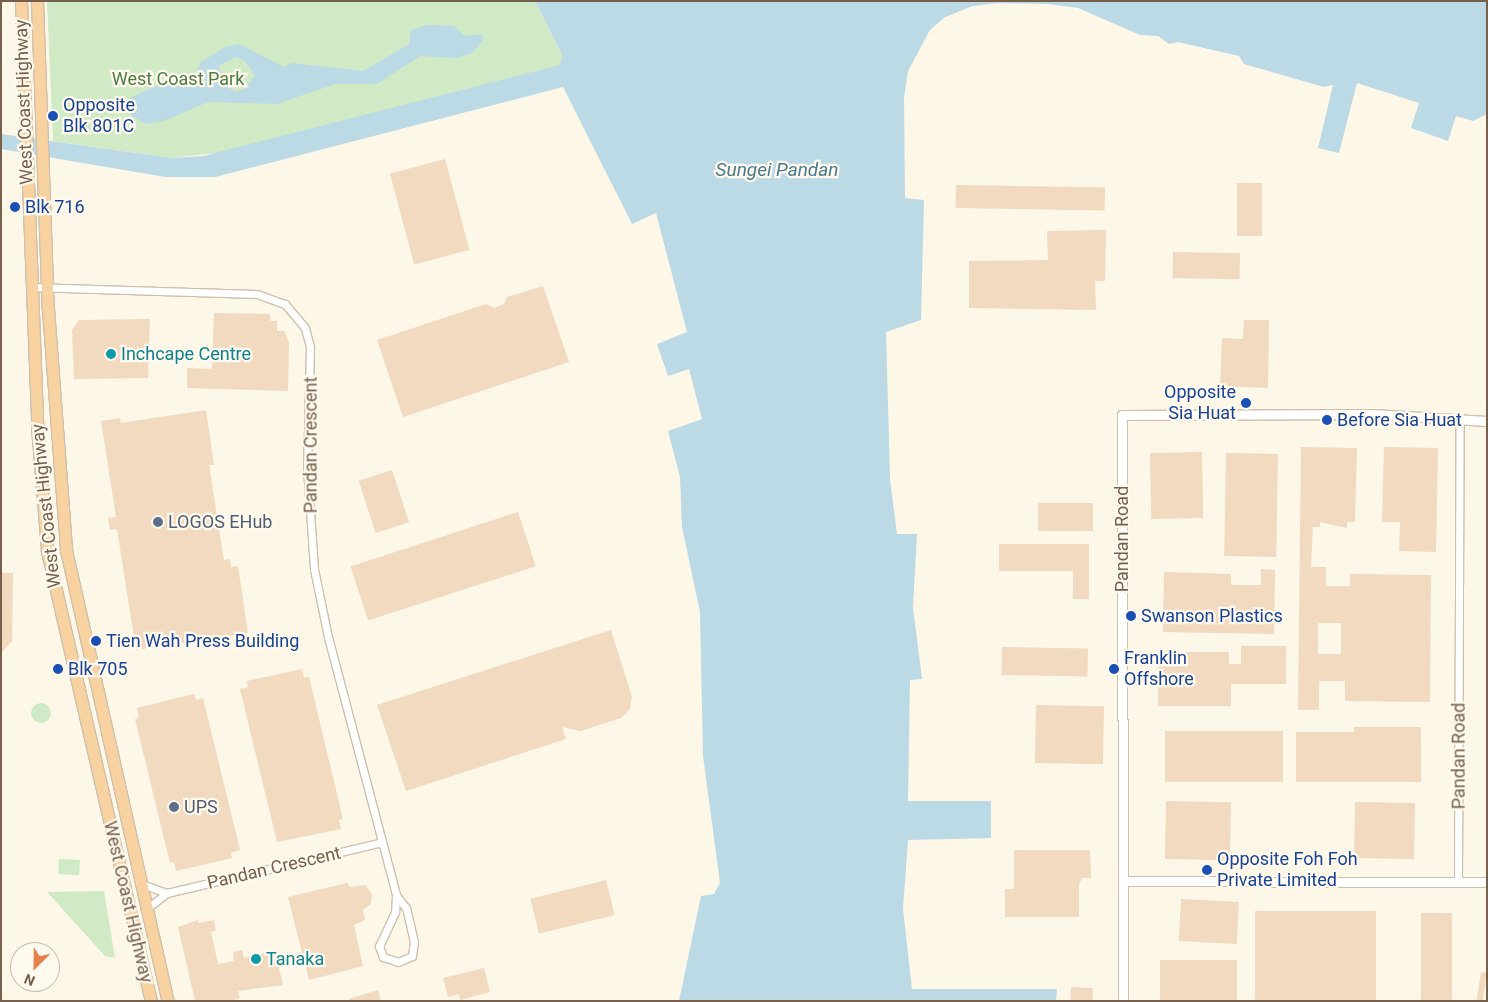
<!DOCTYPE html>
<style>
body{margin:0}
#map{position:relative;width:1488px;height:1002px;overflow:hidden;background:#fcf7e7;font-family:Roboto,sans-serif}
div>[style]{position:absolute}
[style*='--x']{left:calc(var(--x)*1px);top:calc(var(--y)*1px);width:calc(var(--w)*1px);rotate:calc(var(--a)*1deg)}
.green>*{inset:0;background:#cfeac5;transform-origin:0 0}
.round{border-radius:50%}
.water>*{inset:0;background:#bbdae6}
.building>*{inset:0;background:#f1dabf;transform-origin:0 0}
.roads{filter:drop-shadow(1px 0 #cec0ad) drop-shadow(-1px 0 #cec0ad) drop-shadow(0 1px #cec0ad) drop-shadow(0 -1px #cec0ad)}
.minor>*{height:7px;margin:-3.5px;padding:0 3.5px;transform-origin:3.5px;border-radius:3.5px;background:#fff}
.tertiary>*{height:9px;margin:-4.5px;padding:0 4.5px;transform-origin:4.5px;border-radius:4.5px;background:#fff}
.trunk>*{height:11px;margin:-5.5px;padding:0 5.5px;transform-origin:5.5px;border-radius:5.5px;background:#f8d2a0}
.dots>*{width:14px;height:14px;translate:-50% -50%;box-sizing:border-box;border:2px solid #fffaed;border-radius:50%}
span{translate:-50% -50%;white-space:nowrap;text-align:center;line-height:1.15;-webkit-text-stroke:4.5px #fffaed;paint-order:stroke}
.park-label{font-size:18px;color:#4c7b43}
.street-label{font-size:18px;color:#76604b}
.transit-label{font-size:18px;color:#164399}
.left{translate:0 -50%;text-align:left}
.right{translate:-100% -50%;text-align:right}
.culture-label{font-size:18px;color:#0d838f}
.service-label{font-size:18px;color:#4e5e75}
.water-label{font-size:19px;color:#487a90;font-style:italic}
.frame{position:absolute;inset:0;border:2px solid #76604b;pointer-events:none}
.north{position:absolute;left:10px;top:942px;width:50px;height:50px;box-sizing:border-box;background:#fffaed;border:1px solid #c8bcac;border-radius:50%;rotate:203deg;font-size:14px;font-weight:700;line-height:20px;text-align:center;color:#76604b}
.north::after{content:'';display:block;margin:auto;width:18px;height:22px;background:#e4834e;clip-path:polygon(50% 0,100% 100%,50% 72%,0 100%)}
</style>
<div id="map">
<div class="green">
<i style="clip-path:polygon(47px 1px,535px 1px,562px 55px,561px 65px,232px 151px,172px 158px,53px 141px)"></i>
<i class="round" style="left:31px;top:703px;width:20px;height:20px"></i>
<i style="left:59px;top:859px;width:21px;height:15px;rotate:3deg"></i>
<i style="clip-path:polygon(104px 891px,115px 958px,105px 956px,47px 892px)"></i>
</div>
<div class="water">
<i style="clip-path:polygon(535px 1px,1487px 1px,1487px 114px,1473px 121px,1456px 116px,1448px 141px,1411px 128px,1419px 103px,1357px 83px,1339px 153px,1318px 148px,1333px 85px,1324px 87px,1244px 64px,1239px 56px,1178px 42px,1169px 44px,1158px 36px,1140px 35px,1078px 8px,1048px 4px,998px 3px,973px 6px,945px 17px,930px 30px,908px 71px,904px 98px,905px 198px,924px 200px,921px 320px,886px 332px,890px 479px,897px 534px,917px 534px,913px 607px,922px 679px,910px 680px,908px 801px,991px 801px,991px 838px,908px 840px,903px 909px,912px 989px,1057px 989px,1056px 1001px,679px 1001px,701px 896px,714px 894px,720px 883px,703px 756px,700px 612px,682px 527px,680px 477px,668px 431px,702px 419px,689px 369px,668px 376px,657px 344px,687px 332px,656px 213px,632px 224px,563px 87px,215px 177px,165px 177px,1px 149px,1px 134px,172px 158px,203px 156px,560px 65px,562px 55px)"></i>
<i style="clip-path:polygon(evenodd,427px 25px,454px 26px,465px 36px,482px 34px,483px 40px,472px 53px,455px 58px,420px 56px,377px 84px,335px 84px,277px 104px,208px 102px,164px 121px,145px 124px,121px 108px,128px 99px,169px 80px,183px 83px,193px 78px,201px 62px,225px 47px,239px 44px,284px 67px,292px 63px,363px 71px,409px 44px,411px 30px,427px 25px,235px 57px,245px 61px,255px 76px,245px 88px,236px 92px,223px 84px,219px 66px,235px 57px)"></i>
</div>
<div class="building">
<i style="left:445px;top:159px;width:94px;height:57px;rotate:75deg"></i>
<i style="left:1237px;top:183px;width:25px;height:53px"></i>
<i style="left:956px;top:185px;width:149px;height:23px;rotate:1deg"></i>
<i style="clip-path:polygon(1106px 230px,1105px 281px,1095px 281px,1096px 310px,969px 308px,969px 261px,1048px 260px,1047px 231px)"></i>
<i style="left:1173px;top:252px;width:67px;height:26px;rotate:1deg"></i>
<i style="clip-path:polygon(543px 286px,569px 362px,403px 417px,377px 340px,486px 304px,494px 308px,504px 304px,507px 297px)"></i>
<i style="clip-path:polygon(214px 313px,270px 314px,270px 321px,277px 321px,277px 331px,284px 331px,289px 343px,288px 391px,187px 388px,187px 368px,212px 369px)"></i>
<i style="clip-path:polygon(150px 319px,148px 378px,74px 379px,72px 330px,79px 320px)"></i>
<i style="clip-path:polygon(1244px 320px,1269px 320px,1268px 388px,1220px 386px,1222px 338px,1243px 339px)"></i>
<i style="clip-path:polygon(206px 410px,214px 465px,209px 465px,224px 560px,230px 559px,231px 567px,238px 566px,248px 633px,136px 650px,117px 529px,110px 530px,108px 518px,116px 517px,101px 421px,120px 418px,121px 423px)"></i>
<i style="clip-path:polygon(evenodd,1301px 447px,1357px 448px,1355px 522px,1347px 522px,1347px 528px,1320px 522px,1320px 527px,1313px 527px,1311px 567px,1326px 567px,1326px 586px,1350px 586px,1350px 574px,1431px 575px,1430px 702px,1345px 701px,1345px 681px,1319px 681px,1319px 710px,1298px 710px,1301px 447px,1318px 623px,1341px 623px,1341px 654px,1318px 654px,1318px 623px)"></i>
<i style="clip-path:polygon(1384px 447px,1438px 448px,1436px 552px,1399px 551px,1400px 522px,1382px 522px)"></i>
<i style="left:1202px;top:452px;width:66px;height:52px;rotate:89deg"></i>
<i style="left:1226px;top:453px;width:52px;height:103px;rotate:1deg"></i>
<i style="left:392px;top:470px;width:55px;height:35px;rotate:72deg"></i>
<i style="left:1038px;top:503px;width:55px;height:28px"></i>
<i style="left:518px;top:512px;width:57px;height:176px;rotate:72deg"></i>
<i style="clip-path:polygon(999px 544px,1089px 544px,1089px 599px,1073px 599px,1073px 571px,999px 571px)"></i>
<i style="clip-path:polygon(1261px 569px,1275px 570px,1274px 634px,1163px 632px,1164px 572px,1231px 574px,1231px 585px,1261px 585px)"></i>
<i style="clip-path:polygon(1px 573px,13px 573px,12px 641px,1px 653px)"></i>
<i style="clip-path:polygon(611px 630px,632px 697px,630px 709px,621px 718px,581px 731px,562px 727px,566px 739px,406px 791px,377px 705px)"></i>
<i style="clip-path:polygon(1241px 646px,1286px 646px,1286px 684px,1231px 684px,1231px 706px,1158px 706px,1158px 652px,1229px 652px,1229px 664px,1241px 664px)"></i>
<i style="left:1002px;top:647px;width:86px;height:28px;rotate:1deg"></i>
<i style="clip-path:polygon(302px 669px,304px 678px,309px 677px,343px 819px,339px 820px,341px 829px,277px 842px,240px 689px,248px 687px,247px 681px)"></i>
<i style="clip-path:polygon(194px 694px,196px 700px,203px 698px,240px 850px,231px 853px,232px 858px,176px 871px,174px 862px,170px 863px,135px 719px,139px 718px,137px 708px)"></i>
<i style="left:1036px;top:705px;width:68px;height:58px;rotate:1deg"></i>
<i style="clip-path:polygon(1354px 727px,1421px 727px,1421px 782px,1296px 782px,1296px 732px,1354px 732px)"></i>
<i style="left:1165px;top:731px;width:118px;height:51px"></i>
<i style="left:1166px;top:801px;width:65px;height:58px;rotate:1deg"></i>
<i style="left:1355px;top:802px;width:60px;height:56px;rotate:1deg"></i>
<i style="clip-path:polygon(1014px 850px,1090px 850px,1091px 878px,1082px 878px,1079px 885px,1079px 917px,1005px 917px,1005px 889px,1014px 889px)"></i>
<i style="left:606px;top:880px;width:36px;height:78px;rotate:76deg"></i>
<i style="clip-path:polygon(347px 883px,350px 887px,365px 885px,372px 894px,371px 904px,363px 910px,365px 920px,354px 925px,363px 966px,309px 980px,288px 897px)"></i>
<i style="left:1181px;top:899px;width:58px;height:42px;rotate:3deg"></i>
<i style="left:1255px;top:911px;width:121px;height:90px"></i>
<i style="left:1421px;top:913px;width:31px;height:88px"></i>
<i style="clip-path:polygon(198px 920px,198px 923px,214px 920px,216px 931px,211px 932px,218px 964px,234px 961px,233px 952px,242px 950px,244px 958px,275px 951px,283px 985px,238px 991px,240px 998px,230px 1001px,195px 1001px,178px 927px)"></i>
<i style="left:1160px;top:960px;width:77px;height:41px"></i>
<i style="clip-path:polygon(484px 968px,490px 992px,460px 1000px,459px 994px,448px 997px,443px 978px)"></i>
<i style="left:1481px;top:972px;width:6px;height:29px;rotate:9deg"></i>
<i style="left:1071px;top:987px;width:22px;height:14px;rotate:3deg"></i>
<i style="clip-path:polygon(378px 990px,381px 1001px,349px 1001px,349px 999px)"></i>
</div>
<div class="roads">
<div class="minor">
<i style="--x:31;--y:287;--w:226;--a:1.8"></i>
<i style="--x:257;--y:294;--w:30;--a:20"></i>
<i style="--x:285;--y:304;--w:31;--a:50"></i>
<i style="--x:305;--y:328;--w:20;--a:75"></i>
<i style="--x:310;--y:347;--w:121;--a:91.4"></i>
<i style="--x:307;--y:468;--w:101;--a:86"></i>
<i style="--x:314;--y:569;--w:69;--a:78.4"></i>
<i style="--x:328;--y:637;--w:267;--a:75.2"></i>
<i style="--x:396;--y:895;--w:17;--a:93"></i>
<i style="--x:395;--y:912;--w:38;--a:115"></i>
<i style="--x:379;--y:946;--w:12;--a:70"></i>
<i style="--x:383;--y:957;--w:16;--a:18"></i>
<i style="--x:398;--y:962;--w:15;--a:-23"></i>
<i style="--x:412;--y:956;--w:14;--a:-82"></i>
<i style="--x:414;--y:942;--w:35;--a:-103"></i>
<i style="--x:406;--y:908;--w:16;--a:-128"></i>
<i style="--x:1458;--y:882;--w:462;--a:-89.8"></i>
<i style="--x:139;--y:883;--w:30;--a:20"></i>
<i style="--x:145;--y:910;--w:28;--a:-38"></i>
<i style="--x:167;--y:893;--w:221;--a:-13.3"></i>
</div>
<div class="tertiary">
<i style="--x:1123;--y:881;--w:364;--a:0.2"></i>
<i style="--x:1123;--y:1001;--w:586;--a:-90.1"></i>
<i style="--x:1122;--y:415;--w:251;--a:-0.2"></i>
<i style="--x:1373;--y:414;--w:114;--a:3.5"></i>
</div>
<div class="trunk">
<i style="--x:21;--y:1;--w:437;--a:87.8"></i>
<i style="--x:38;--y:438;--w:113;--a:85.4"></i>
<i style="--x:47;--y:551;--w:462;--a:77"></i>
<i style="--x:37;--y:1;--w:308;--a:88"></i>
<i style="--x:48;--y:309;--w:242;--a:85.7"></i>
<i style="--x:66;--y:550;--w:462;--a:77.3"></i>
</div>
</div>
<div class="dots">
<i style="left:53px;top:116px;background:#1a4fb4"></i>
<i style="left:15px;top:207px;background:#1a4fb4"></i>
<i style="left:111px;top:354px;background:#0f9aa8"></i>
<i style="left:1246px;top:403px;background:#1a4fb4"></i>
<i style="left:1327px;top:420px;background:#1a4fb4"></i>
<i style="left:158px;top:522px;background:#5c6f8a"></i>
<i style="left:1131px;top:616px;background:#1a4fb4"></i>
<i style="left:96px;top:641px;background:#1a4fb4"></i>
<i style="left:58px;top:669px;background:#1a4fb4"></i>
<i style="left:1114px;top:669px;background:#1a4fb4"></i>
<i style="left:174px;top:807px;background:#5c6f8a"></i>
<i style="left:1207px;top:870px;background:#1a4fb4"></i>
<i style="left:256px;top:959px;background:#0f9aa8"></i>
</div>
<div class="park-label">
<span style="left:178px;top:79px">West Coast Park</span>
</div>
<div class="street-label">
<span style="left:24px;top:102px;rotate:-92deg">West Coast Highway</span>
<span style="left:311px;top:445px;rotate:-90deg">Pandan Crescent</span>
<span style="left:46px;top:506px;rotate:-96deg">West Coast Highway</span>
<span style="left:1122px;top:539px;rotate:-90deg">Pandan Road</span>
<span style="left:1459px;top:756px;rotate:-90deg">Pandan Road</span>
<span style="left:274px;top:868px;rotate:-13deg">Pandan Crescent</span>
<span style="left:128px;top:902px;rotate:77deg">West Coast Highway</span>
</div>
<div class="transit-label">
<span class="left" style="left:63px;top:116px">Opposite<br>Blk 801C</span>
<span class="left" style="left:25px;top:207px">Blk 716</span>
<span class="right" style="left:1236px;top:403px">Opposite<br>Sia Huat</span>
<span class="left" style="left:1337px;top:420px">Before Sia Huat</span>
<span class="left" style="left:1141px;top:616px">Swanson Plastics</span>
<span class="left" style="left:106px;top:641px">Tien Wah Press Building</span>
<span class="left" style="left:1124px;top:669px">Franklin<br>Offshore</span>
<span class="left" style="left:68px;top:669px">Blk 705</span>
<span class="left" style="left:1217px;top:870px">Opposite Foh Foh<br>Private Limited</span>
</div>
<div class="culture-label">
<span class="left" style="left:121px;top:354px">Inchcape Centre</span>
<span class="left" style="left:266px;top:959px">Tanaka</span>
</div>
<div class="service-label">
<span class="left" style="left:168px;top:522px">LOGOS EHub</span>
<span class="left" style="left:184px;top:807px">UPS</span>
</div>
<div class="water-label">
<span style="left:777px;top:170px">Sungei Pandan</span>
</div>
<div class="frame"></div>
<div class="north">N</div>
</div>
